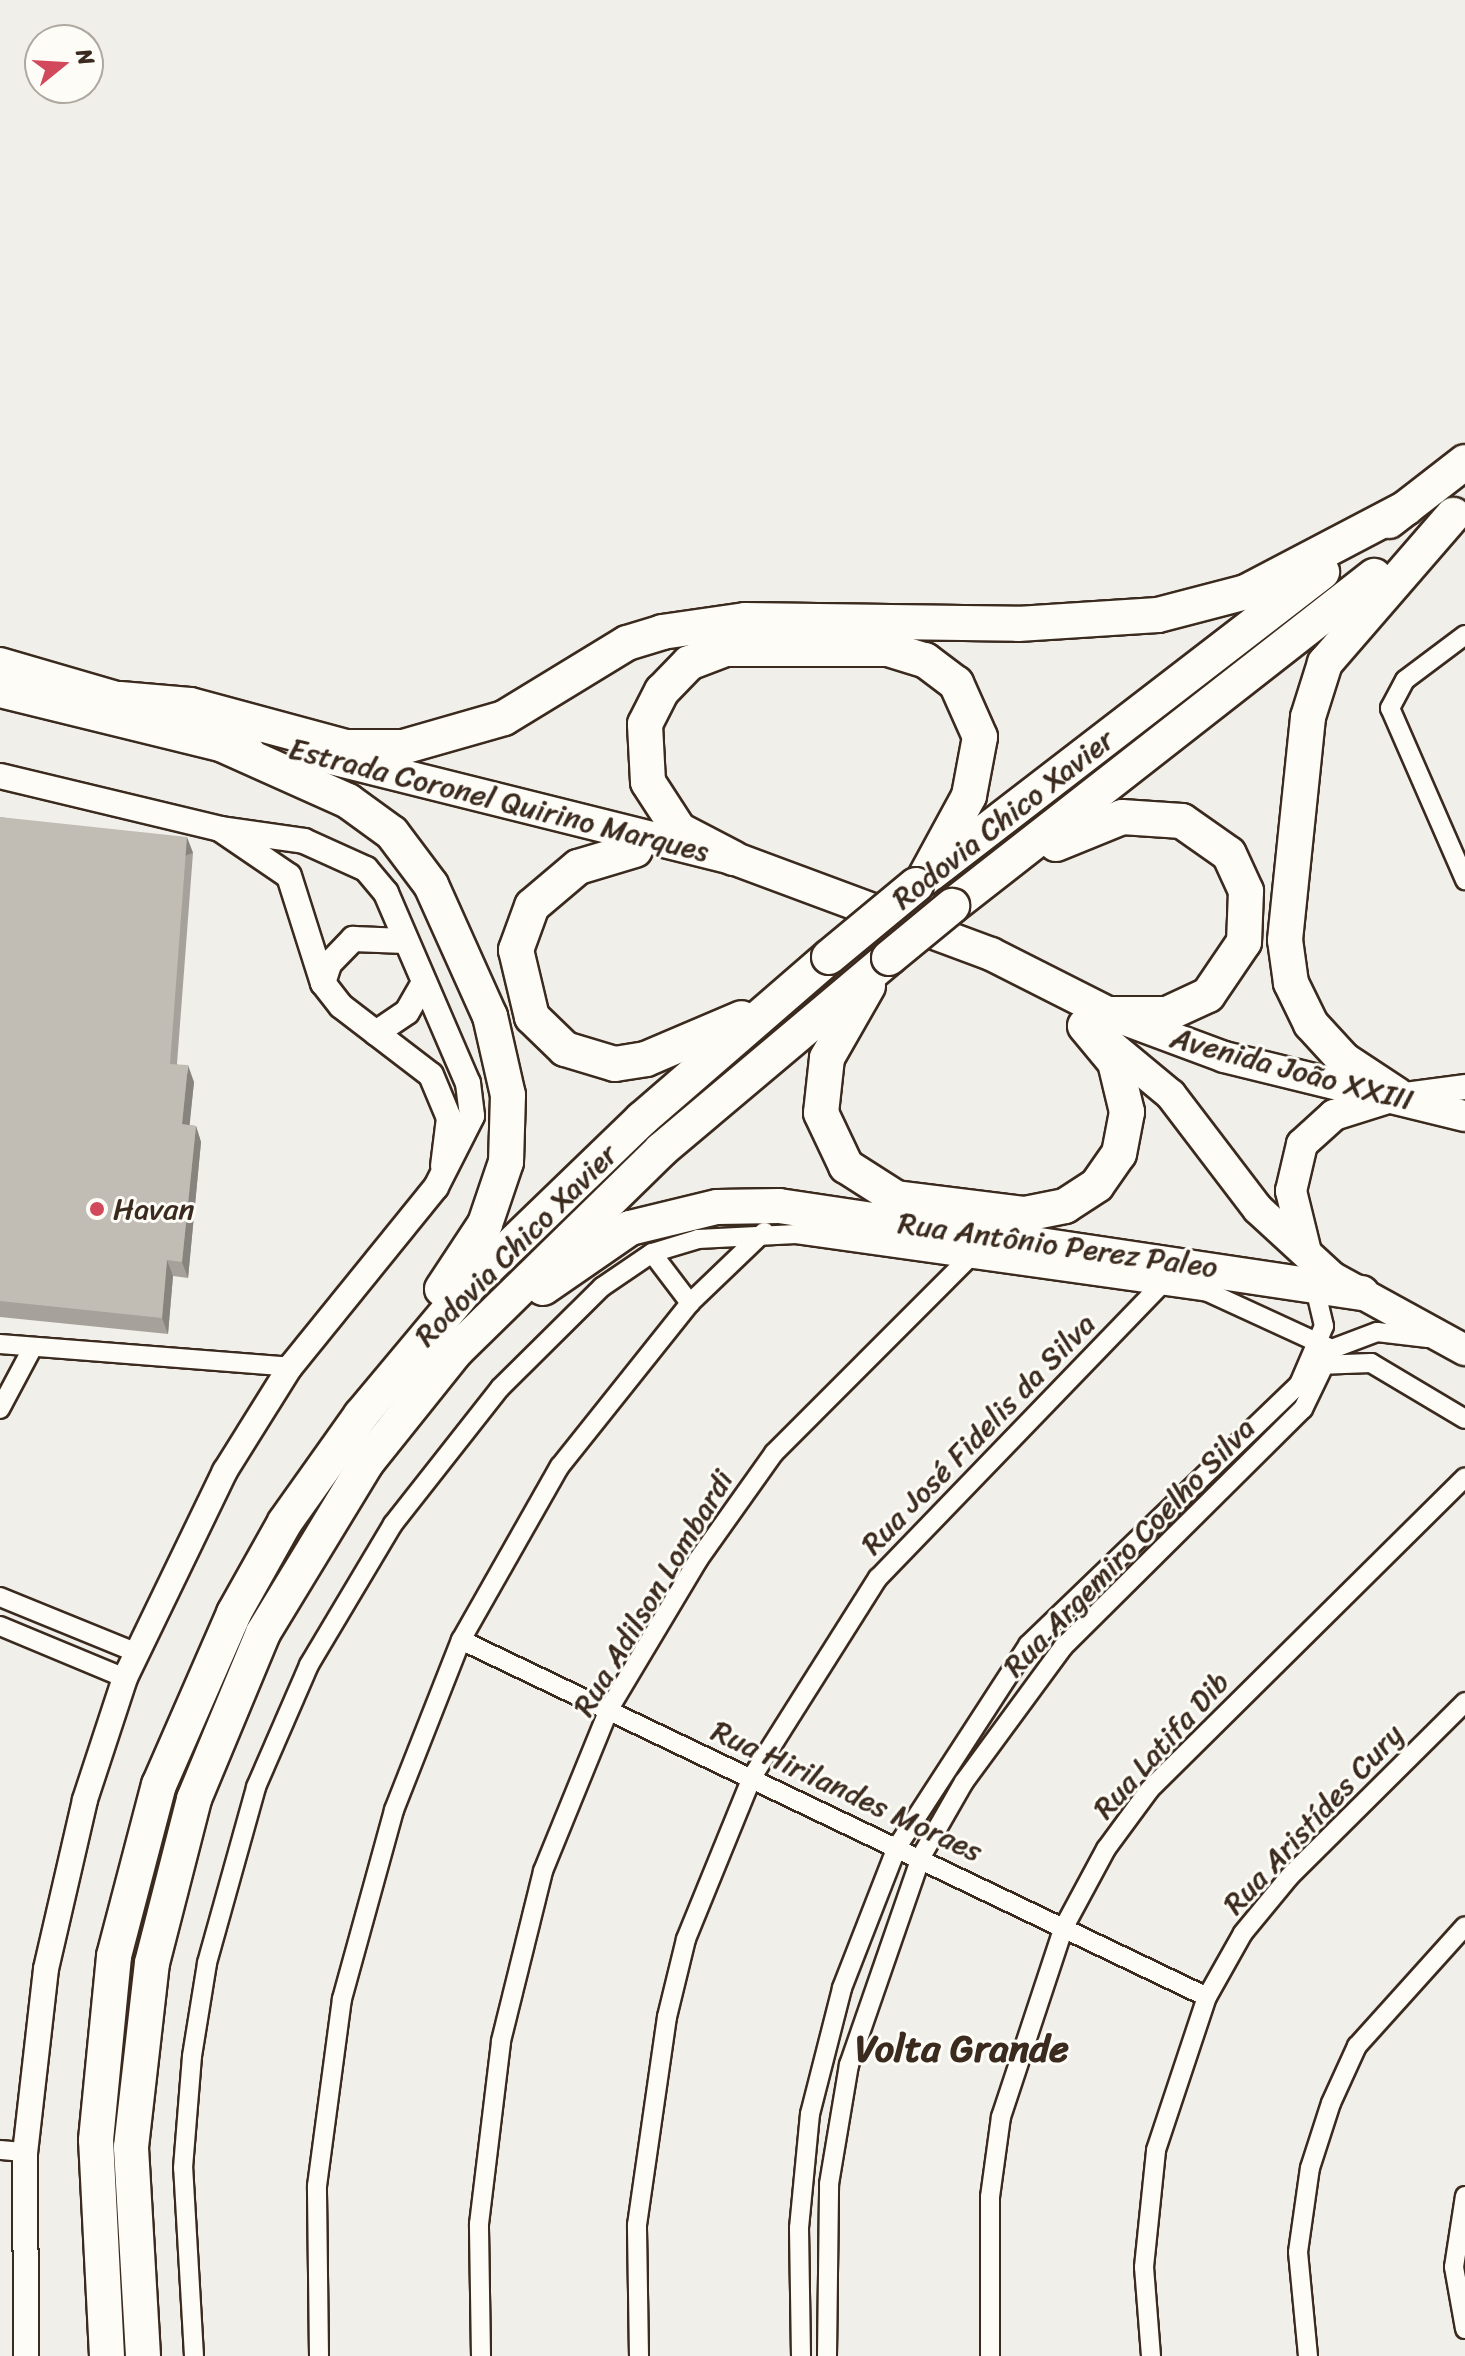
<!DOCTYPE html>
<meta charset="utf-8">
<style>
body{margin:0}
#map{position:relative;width:1465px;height:2356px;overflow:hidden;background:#f1efea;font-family:Sriracha,sans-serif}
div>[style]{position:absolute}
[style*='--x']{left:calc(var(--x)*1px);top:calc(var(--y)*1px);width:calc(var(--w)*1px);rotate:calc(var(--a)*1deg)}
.roads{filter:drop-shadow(2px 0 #3b2a1e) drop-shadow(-2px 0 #3b2a1e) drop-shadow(0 2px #3b2a1e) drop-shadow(0 -2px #3b2a1e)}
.minor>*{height:18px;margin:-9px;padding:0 9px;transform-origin:9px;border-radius:9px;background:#fdfcf7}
.tertiary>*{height:24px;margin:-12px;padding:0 12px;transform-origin:12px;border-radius:12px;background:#fdfcf7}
.primary>*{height:30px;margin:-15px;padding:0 15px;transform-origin:15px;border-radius:15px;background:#fdfcf7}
.trunk>*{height:32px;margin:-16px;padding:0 16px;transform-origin:16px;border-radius:16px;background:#fdfcf7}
.motorway>*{height:34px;margin:-17px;padding:0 17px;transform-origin:17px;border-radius:17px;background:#fdfcf7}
.bridges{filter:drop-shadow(2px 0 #3b2a1e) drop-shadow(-2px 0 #3b2a1e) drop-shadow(0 2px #3b2a1e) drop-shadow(0 -2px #3b2a1e)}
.motorway-bridge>*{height:34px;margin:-17px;padding:0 17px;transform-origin:17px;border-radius:17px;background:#fdfcf7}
.wall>*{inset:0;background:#a6a29b}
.shaded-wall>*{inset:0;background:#87847e;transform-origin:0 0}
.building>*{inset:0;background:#c1bcb4}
.dots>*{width:22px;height:22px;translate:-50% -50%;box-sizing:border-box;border:4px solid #fdfcf7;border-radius:50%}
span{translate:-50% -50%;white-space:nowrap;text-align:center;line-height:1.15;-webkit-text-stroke:6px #fdfcf7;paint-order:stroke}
.street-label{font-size:30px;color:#3b2a1e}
.poi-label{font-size:30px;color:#3b2a1e}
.left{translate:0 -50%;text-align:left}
.district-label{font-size:38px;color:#3b2a1e;font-weight:700}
.north{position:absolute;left:24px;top:24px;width:80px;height:80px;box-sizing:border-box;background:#fdfcf7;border:2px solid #afa8a0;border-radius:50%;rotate:72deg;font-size:22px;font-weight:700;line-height:32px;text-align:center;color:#3b2a1e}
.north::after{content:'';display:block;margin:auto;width:28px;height:36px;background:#d1495b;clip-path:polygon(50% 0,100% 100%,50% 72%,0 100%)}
</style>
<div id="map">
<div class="roads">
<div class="minor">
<i style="--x:1465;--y:635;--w:75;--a:143.1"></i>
<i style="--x:1405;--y:680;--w:32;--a:118"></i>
<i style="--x:1390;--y:708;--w:188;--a:66.4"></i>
<i style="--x:652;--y:1253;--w:63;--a:52.8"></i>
<i style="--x:0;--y:1344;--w:291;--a:4.5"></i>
<i style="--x:1318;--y:1365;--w:53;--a:-2.2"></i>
<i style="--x:1371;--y:1363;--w:109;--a:30.8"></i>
<i style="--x:0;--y:1409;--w:70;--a:-62"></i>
<i style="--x:0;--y:1597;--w:148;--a:22.2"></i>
<i style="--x:0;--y:1626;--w:135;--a:22.6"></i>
<i style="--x:461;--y:1640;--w:827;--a:25.57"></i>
<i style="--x:0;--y:2150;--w:25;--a:5"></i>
<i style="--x:1465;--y:2196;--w:72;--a:98.8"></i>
<i style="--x:1454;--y:2267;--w:63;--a:79.9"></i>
<i style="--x:194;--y:2356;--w:188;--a:-93.3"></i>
<i style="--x:183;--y:2168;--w:112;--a:-85.4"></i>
<i style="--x:192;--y:2056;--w:94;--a:-80.8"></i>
<i style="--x:207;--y:1963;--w:183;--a:-74.4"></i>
<i style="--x:256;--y:1787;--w:133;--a:-66.5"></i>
<i style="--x:309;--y:1665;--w:164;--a:-59.2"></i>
<i style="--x:393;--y:1524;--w:173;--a:-51.8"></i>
<i style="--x:500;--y:1388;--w:144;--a:-44.7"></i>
<i style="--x:602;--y:1287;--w:60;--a:-34.2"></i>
<i style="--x:652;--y:1253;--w:48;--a:-16.9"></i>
<i style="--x:698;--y:1239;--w:98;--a:-2.9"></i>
<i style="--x:796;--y:1234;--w:416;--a:8"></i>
<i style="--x:1208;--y:1292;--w:136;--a:24.7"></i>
<i style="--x:319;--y:2356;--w:170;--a:-90.7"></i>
<i style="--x:317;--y:2186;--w:189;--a:-82.4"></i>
<i style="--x:342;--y:1999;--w:196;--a:-74.6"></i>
<i style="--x:394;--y:1810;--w:183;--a:-68.5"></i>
<i style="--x:461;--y:1640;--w:200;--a:-60.4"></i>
<i style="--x:560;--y:1466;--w:208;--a:-51.4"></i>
<i style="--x:690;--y:1303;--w:103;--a:-43.8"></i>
<i style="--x:481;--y:2356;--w:132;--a:-90.9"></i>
<i style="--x:479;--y:2224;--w:184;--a:-83.1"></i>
<i style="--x:501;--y:2041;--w:175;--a:-76.1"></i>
<i style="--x:543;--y:1871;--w:175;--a:-67.8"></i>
<i style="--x:609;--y:1709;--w:174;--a:-59.1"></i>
<i style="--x:698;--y:1560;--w:131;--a:-54.6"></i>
<i style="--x:774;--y:1453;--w:270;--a:-45"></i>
<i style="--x:639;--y:2356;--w:131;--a:-90.9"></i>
<i style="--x:637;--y:2225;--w:210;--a:-81.8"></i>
<i style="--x:667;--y:2017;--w:80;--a:-76.3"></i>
<i style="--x:686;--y:1939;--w:175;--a:-67.8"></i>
<i style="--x:752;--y:1777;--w:236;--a:-57.7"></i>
<i style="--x:878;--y:1578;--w:410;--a:-46"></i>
<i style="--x:801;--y:2356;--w:128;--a:-90.9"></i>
<i style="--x:799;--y:2228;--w:115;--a:-84.5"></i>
<i style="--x:810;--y:2114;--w:130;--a:-75.7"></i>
<i style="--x:842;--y:1988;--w:151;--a:-68.7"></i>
<i style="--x:897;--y:1847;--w:241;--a:-57"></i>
<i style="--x:1028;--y:1645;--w:376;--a:-43.9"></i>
<i style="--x:1299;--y:1384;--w:63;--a:-66.7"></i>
<i style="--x:1324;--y:1326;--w:43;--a:-103.4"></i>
<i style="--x:827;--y:2356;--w:172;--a:-89.3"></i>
<i style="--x:829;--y:2184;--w:121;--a:-80.5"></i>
<i style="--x:849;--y:2065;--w:220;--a:-70.9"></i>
<i style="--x:921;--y:1857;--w:86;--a:-60.2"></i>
<i style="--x:964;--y:1782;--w:167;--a:-53.7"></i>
<i style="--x:1063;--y:1647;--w:338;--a:-44.8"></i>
<i style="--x:1303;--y:1409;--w:67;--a:-64.2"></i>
<i style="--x:1332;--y:1349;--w:48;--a:-20.7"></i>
<i style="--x:1377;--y:1332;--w:51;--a:6.7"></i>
<i style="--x:990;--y:2356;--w:159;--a:-90"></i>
<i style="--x:990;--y:2197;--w:81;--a:-82.2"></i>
<i style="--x:1001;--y:2117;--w:200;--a:-71.7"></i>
<i style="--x:1064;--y:1927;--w:89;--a:-61.7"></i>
<i style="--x:1106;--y:1849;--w:74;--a:-53.7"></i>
<i style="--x:1150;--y:1789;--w:443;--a:-44.7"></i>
<i style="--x:1151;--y:2356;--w:89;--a:-94.5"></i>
<i style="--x:1144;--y:2267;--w:118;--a:-84.1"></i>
<i style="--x:1156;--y:2150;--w:161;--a:-71.6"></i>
<i style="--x:1207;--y:1997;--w:73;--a:-60.6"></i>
<i style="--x:1243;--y:1933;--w:74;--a:-50.5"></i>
<i style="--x:1290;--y:1876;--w:247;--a:-44.8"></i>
<i style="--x:1308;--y:2356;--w:104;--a:-95.5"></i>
<i style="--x:1298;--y:2252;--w:85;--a:-81.9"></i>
<i style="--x:1310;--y:2168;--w:68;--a:-72.1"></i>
<i style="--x:1331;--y:2103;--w:63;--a:-65.5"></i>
<i style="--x:1357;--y:2046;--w:161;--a:-48"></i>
</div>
<div class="tertiary">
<i style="--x:0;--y:776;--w:226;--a:13.5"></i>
<i style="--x:220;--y:829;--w:85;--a:8.1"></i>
<i style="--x:304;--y:841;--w:68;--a:24.3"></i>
<i style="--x:366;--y:869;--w:31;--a:50"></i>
<i style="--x:386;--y:893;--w:207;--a:66.7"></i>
<i style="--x:468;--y:1083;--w:33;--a:83"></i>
<i style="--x:472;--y:1116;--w:80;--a:116.9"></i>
<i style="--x:436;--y:1187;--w:232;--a:129"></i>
<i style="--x:290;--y:1367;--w:123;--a:122"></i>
<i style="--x:225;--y:1471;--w:230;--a:115.8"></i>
<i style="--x:125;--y:1678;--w:128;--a:108.2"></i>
<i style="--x:85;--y:1800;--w:173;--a:103"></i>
<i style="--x:46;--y:1969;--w:184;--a:96.5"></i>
<i style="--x:25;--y:2152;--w:204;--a:89.7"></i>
<i style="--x:220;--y:829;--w:83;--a:34.3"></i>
<i style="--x:289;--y:876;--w:112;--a:72.4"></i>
<i style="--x:323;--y:983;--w:29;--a:52"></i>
<i style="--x:341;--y:1006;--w:113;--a:37.5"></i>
<i style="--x:431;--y:1075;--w:47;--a:67.3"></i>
<i style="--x:449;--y:1118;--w:48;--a:97.1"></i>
<i style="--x:323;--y:983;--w:20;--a:-72"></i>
<i style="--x:329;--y:964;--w:35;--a:-46"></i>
<i style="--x:353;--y:939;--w:52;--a:2.2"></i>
<i style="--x:376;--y:1033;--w:37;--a:-34"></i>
<i style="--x:407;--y:1012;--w:34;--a:-60"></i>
<i style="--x:1404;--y:1095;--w:62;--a:-7.5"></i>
</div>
<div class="primary">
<i style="--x:1114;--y:1016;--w:117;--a:20.4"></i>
<i style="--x:1224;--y:1057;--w:248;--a:13.8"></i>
<i style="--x:1100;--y:1036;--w:92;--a:39.7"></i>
<i style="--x:1171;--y:1095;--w:143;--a:52.7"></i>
<i style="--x:1258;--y:1209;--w:100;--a:42.6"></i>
<i style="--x:1332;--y:1277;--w:152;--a:28.8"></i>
<i style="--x:1306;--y:1252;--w:63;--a:-103.8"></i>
<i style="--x:1291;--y:1191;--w:48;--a:-76.8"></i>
<i style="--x:1302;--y:1144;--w:43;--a:-42.2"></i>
<i style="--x:1334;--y:1115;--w:60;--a:-17.5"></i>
</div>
<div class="trunk">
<i style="--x:0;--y:664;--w:153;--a:16.3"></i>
<i style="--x:0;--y:691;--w:256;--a:13.8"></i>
<i style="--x:311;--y:753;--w:435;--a:14"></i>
<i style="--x:733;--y:858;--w:275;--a:20.4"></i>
<i style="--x:991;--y:954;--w:133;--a:26.8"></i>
</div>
<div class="motorway">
<i style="--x:1389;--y:521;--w:96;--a:-37.8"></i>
<i style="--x:120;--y:699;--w:70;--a:4.9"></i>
<i style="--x:190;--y:705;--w:162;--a:15.1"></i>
<i style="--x:346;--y:747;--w:57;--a:0"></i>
<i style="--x:403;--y:747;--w:105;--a:-16"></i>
<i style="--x:504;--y:718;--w:144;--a:-31.4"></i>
<i style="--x:627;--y:643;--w:37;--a:-17"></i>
<i style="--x:662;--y:632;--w:84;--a:-8.2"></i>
<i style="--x:745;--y:620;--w:273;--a:0.8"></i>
<i style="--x:1018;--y:624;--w:140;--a:-3.7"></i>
<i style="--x:1158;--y:615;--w:91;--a:-14.6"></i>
<i style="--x:1246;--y:592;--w:181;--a:-27.7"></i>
<i style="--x:223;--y:745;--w:137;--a:24.1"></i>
<i style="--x:348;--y:801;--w:54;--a:36"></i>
<i style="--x:392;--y:833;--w:65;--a:53.1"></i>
<i style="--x:431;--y:885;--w:144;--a:65.8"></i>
<i style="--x:490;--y:1016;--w:81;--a:77.2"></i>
<i style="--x:508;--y:1095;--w:67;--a:91.7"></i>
<i style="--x:506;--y:1162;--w:65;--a:108.7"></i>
<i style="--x:485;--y:1224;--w:78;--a:123.5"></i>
<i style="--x:1056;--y:844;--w:71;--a:-22.2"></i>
<i style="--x:1122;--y:817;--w:60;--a:3.8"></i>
<i style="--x:1182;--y:821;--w:57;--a:35.1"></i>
<i style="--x:1229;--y:854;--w:41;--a:65.3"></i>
<i style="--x:1246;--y:891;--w:51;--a:92.2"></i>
<i style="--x:1244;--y:942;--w:64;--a:124.2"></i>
<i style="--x:1208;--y:995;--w:45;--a:155.1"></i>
<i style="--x:1167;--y:1014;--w:57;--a:180"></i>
<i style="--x:635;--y:850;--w:59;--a:163.4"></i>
<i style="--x:578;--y:867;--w:60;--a:139.7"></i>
<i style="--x:532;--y:906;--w:47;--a:110"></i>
<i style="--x:516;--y:950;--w:69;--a:76.6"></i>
<i style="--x:532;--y:1017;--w:46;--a:44.1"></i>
<i style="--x:565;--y:1049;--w:52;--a:16.7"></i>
<i style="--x:615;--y:1064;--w:31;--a:-9"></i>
<i style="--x:646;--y:1059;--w:104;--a:-23.1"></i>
<i style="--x:733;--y:858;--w:61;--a:-152.6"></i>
<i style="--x:679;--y:830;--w:57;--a:-122.9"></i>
<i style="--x:648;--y:782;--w:58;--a:-93"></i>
<i style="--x:645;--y:724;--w:37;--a:-63"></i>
<i style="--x:662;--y:691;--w:39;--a:-46"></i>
<i style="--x:689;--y:663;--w:40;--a:-21"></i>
<i style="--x:726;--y:649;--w:162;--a:0"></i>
<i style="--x:888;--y:649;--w:39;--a:17"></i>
<i style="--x:925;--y:660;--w:39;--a:37"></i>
<i style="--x:956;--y:683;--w:59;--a:66"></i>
<i style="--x:980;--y:737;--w:60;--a:100.6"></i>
<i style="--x:969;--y:796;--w:94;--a:118.5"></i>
<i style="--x:930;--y:874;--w:495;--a:-37.6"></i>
<i style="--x:952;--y:906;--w:536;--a:-38.03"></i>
<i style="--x:868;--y:986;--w:83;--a:119.7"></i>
<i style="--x:827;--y:1058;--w:55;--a:96.2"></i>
<i style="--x:821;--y:1113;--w:59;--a:64.7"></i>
<i style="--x:846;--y:1166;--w:59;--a:32.6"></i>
<i style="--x:896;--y:1198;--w:130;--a:7.1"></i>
<i style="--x:1025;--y:1214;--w:41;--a:-11.3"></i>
<i style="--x:1065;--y:1206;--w:38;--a:-33"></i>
<i style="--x:1097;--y:1185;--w:38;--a:-55"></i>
<i style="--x:1119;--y:1154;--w:43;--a:-79.2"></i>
<i style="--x:1127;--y:1112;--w:51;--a:-103.5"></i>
<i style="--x:1115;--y:1062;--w:47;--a:-129.8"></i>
<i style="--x:1397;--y:1095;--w:64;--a:-146.6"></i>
<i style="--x:1344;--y:1060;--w:49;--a:-132.5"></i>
<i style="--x:1311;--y:1024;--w:46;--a:-116"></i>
<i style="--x:1291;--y:983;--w:43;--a:-97.9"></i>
<i style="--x:1285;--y:940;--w:224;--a:-84.1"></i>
<i style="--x:1308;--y:717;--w:57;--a:-72.5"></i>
<i style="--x:1325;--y:663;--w:196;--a:-49.1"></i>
<i style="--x:543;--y:1288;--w:106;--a:-34.6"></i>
<i style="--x:630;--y:1228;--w:89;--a:-13.6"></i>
<i style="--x:717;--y:1207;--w:62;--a:-0.9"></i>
<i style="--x:779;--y:1206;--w:589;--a:8.49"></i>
<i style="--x:107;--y:2356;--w:216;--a:-92.9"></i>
<i style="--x:96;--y:2140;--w:185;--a:-84.4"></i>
<i style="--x:114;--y:1956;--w:177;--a:-75.3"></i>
<i style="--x:159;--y:1785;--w:188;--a:-66.4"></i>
<i style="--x:234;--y:1613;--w:104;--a:-60.7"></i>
<i style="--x:285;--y:1522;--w:131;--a:-54.6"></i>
<i style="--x:361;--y:1415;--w:168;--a:-50.1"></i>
<i style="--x:469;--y:1286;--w:240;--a:-44"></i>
<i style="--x:642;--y:1119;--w:247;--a:-40.9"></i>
<i style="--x:143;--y:2356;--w:209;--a:-93.3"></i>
<i style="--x:131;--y:2147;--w:185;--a:-83.5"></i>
<i style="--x:152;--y:1963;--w:169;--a:-75.6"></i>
<i style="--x:194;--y:1799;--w:180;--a:-67.4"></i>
<i style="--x:263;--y:1633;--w:200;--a:-58.7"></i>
<i style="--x:367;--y:1462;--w:142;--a:-51.3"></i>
<i style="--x:456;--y:1351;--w:287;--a:-44.4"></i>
<i style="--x:661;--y:1150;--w:298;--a:-40.1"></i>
</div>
</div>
<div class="bridges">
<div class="motorway-bridge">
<i style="--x:829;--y:957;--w:113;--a:-39.6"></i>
<i style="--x:889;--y:958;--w:82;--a:-39.5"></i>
</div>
</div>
<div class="wall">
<i style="clip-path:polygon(0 817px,193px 853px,177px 1064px,194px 1082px,189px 1125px,196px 1126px,201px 1142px,188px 1278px,173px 1276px,168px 1334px,0 1317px)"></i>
</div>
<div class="shaded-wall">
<i style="left:187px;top:837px;width:17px;height:228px;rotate:69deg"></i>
<i style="clip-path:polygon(188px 1065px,194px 1082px,188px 1141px,182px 1124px)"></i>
<i style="clip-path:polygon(196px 1126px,201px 1142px,188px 1278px,182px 1262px)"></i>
<i style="clip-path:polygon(167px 1260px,173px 1276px,168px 1334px,162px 1318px)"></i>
</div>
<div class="building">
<i style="clip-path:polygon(0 817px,187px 837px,170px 1064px,188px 1065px,182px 1124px,196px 1126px,182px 1262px,167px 1260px,162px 1318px,0 1301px)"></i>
</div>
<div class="dots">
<i style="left:97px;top:1209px;background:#d1495b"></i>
</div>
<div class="street-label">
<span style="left:499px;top:800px;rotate:14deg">Estrada Coronel Quirino Marques</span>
<span style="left:1003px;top:819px;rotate:-38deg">Rodovia Chico Xavier</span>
<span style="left:1292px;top:1069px;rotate:15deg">Avenida João XXIII</span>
<span style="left:516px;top:1245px;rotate:-45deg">Rodovia Chico Xavier</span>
<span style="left:1058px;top:1245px;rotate:8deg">Rua Antônio Perez Paleo</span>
<span style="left:978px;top:1434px;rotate:-46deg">Rua José Fidelis da Silva</span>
<span style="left:1129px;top:1547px;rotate:-46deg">Rua Argemiro Coelho Silva</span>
<span style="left:653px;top:1593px;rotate:-59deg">Rua Adilson Lombardi</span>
<span style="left:1161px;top:1745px;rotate:-48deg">Rua Latifa Dib</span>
<span style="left:847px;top:1791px;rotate:25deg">Rua Hirilandes Moraes</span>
<span style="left:1313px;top:1819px;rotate:-47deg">Rua Aristídes Cury</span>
</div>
<div class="poi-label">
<span class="left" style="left:113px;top:1209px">Havan</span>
</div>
<div class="district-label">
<span style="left:962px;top:2049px">Volta Grande</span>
</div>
<div class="north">N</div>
</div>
